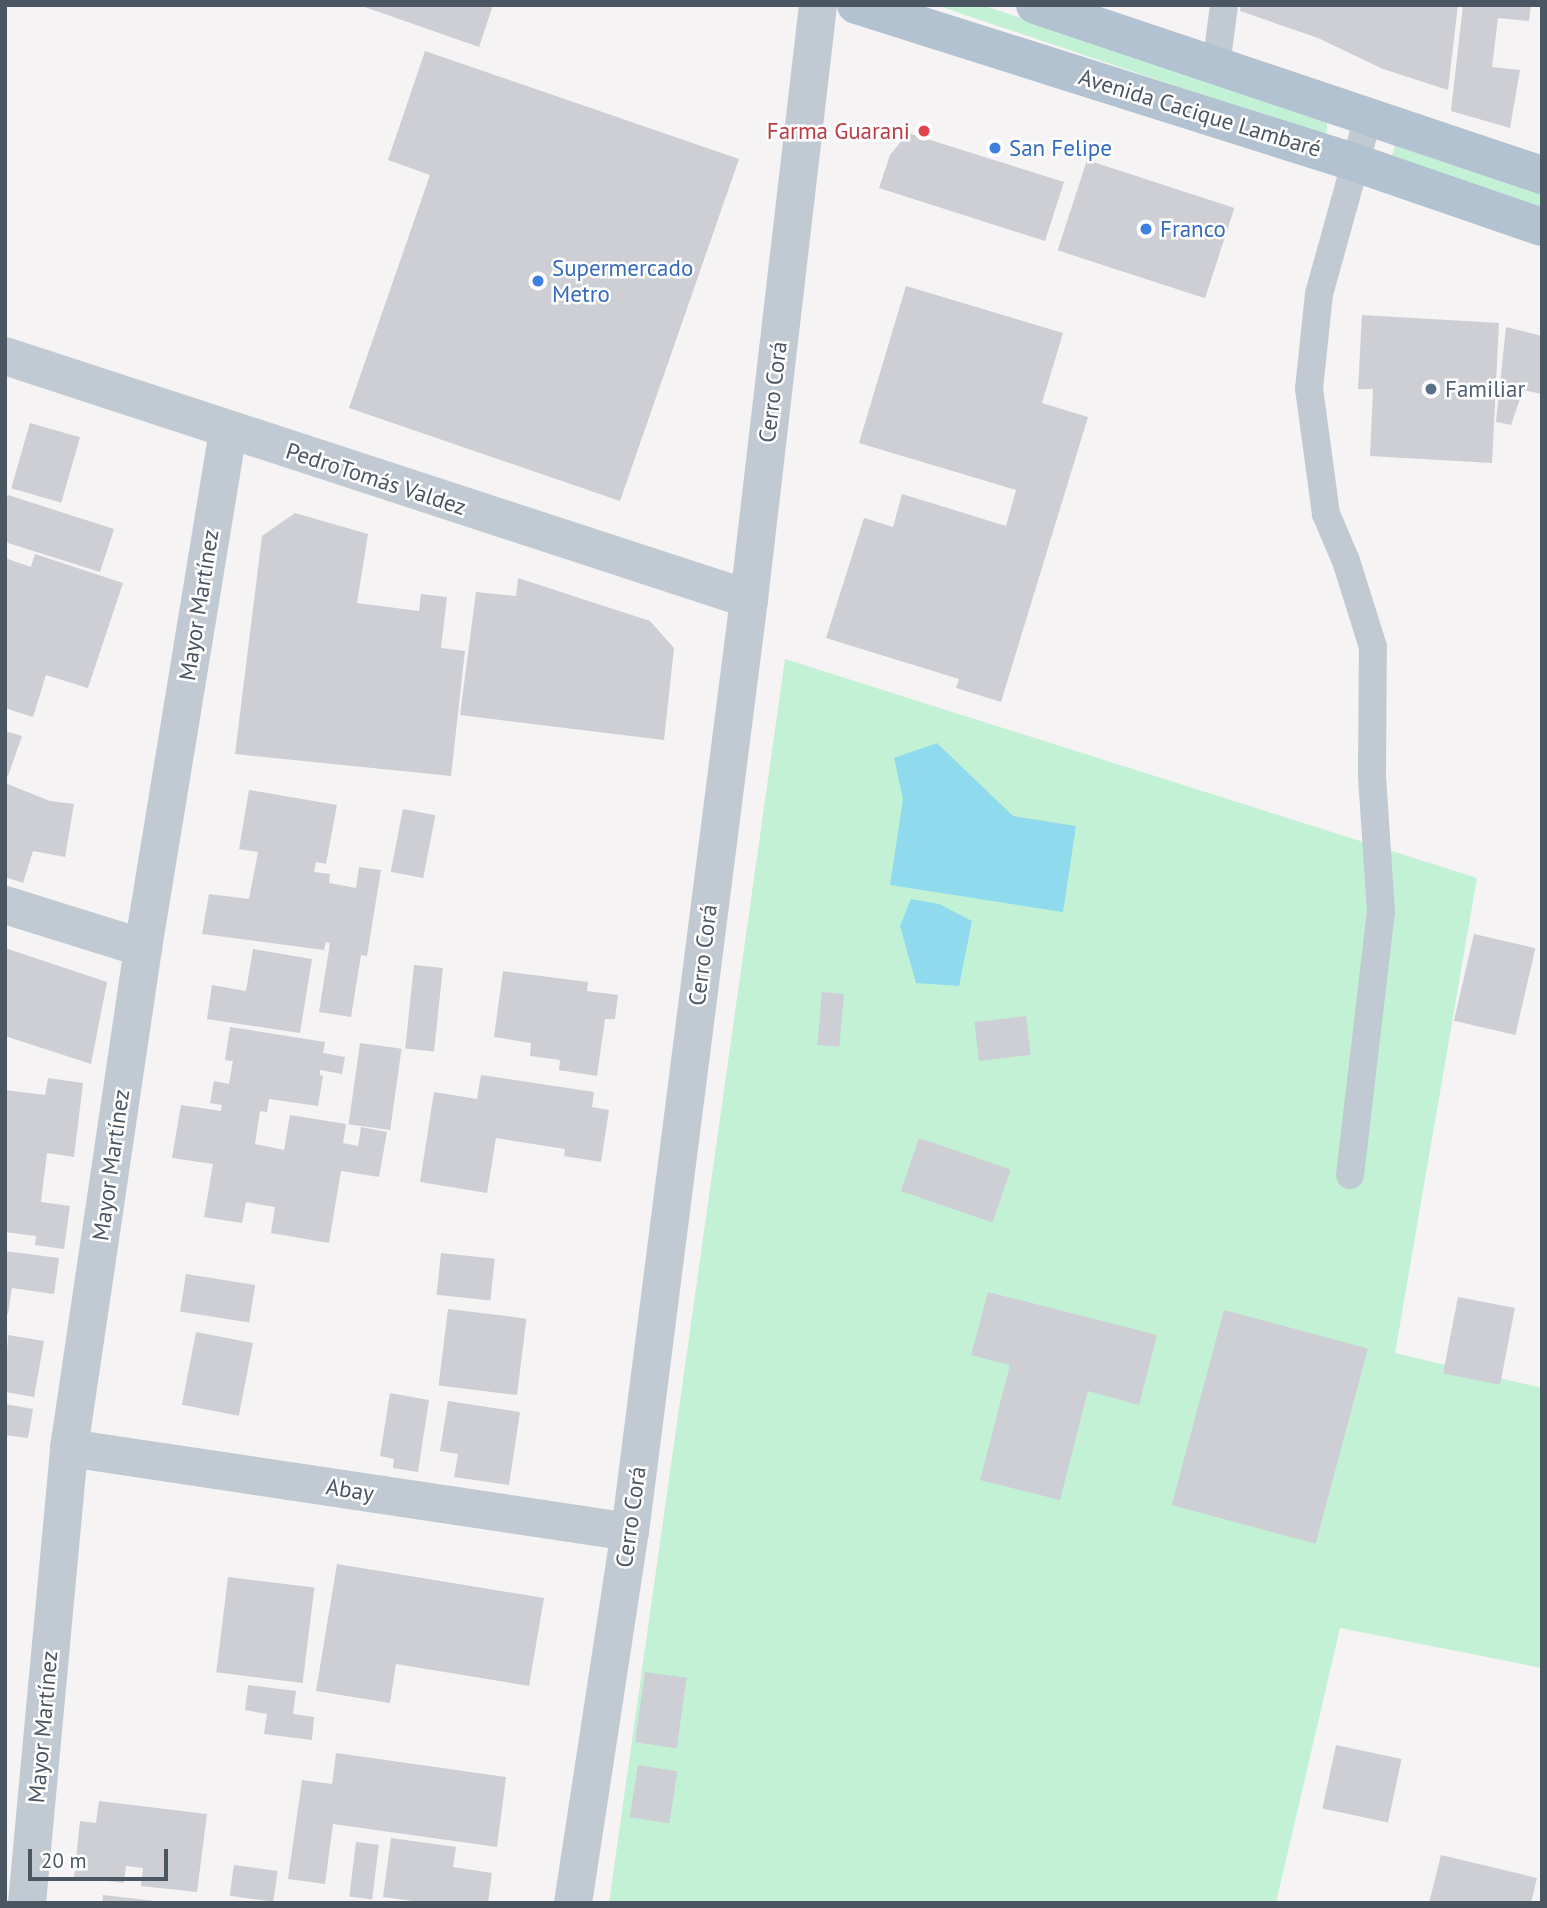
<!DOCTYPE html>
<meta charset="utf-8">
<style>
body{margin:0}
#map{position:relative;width:1547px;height:1908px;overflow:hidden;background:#f5f3f3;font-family:"PT Sans",sans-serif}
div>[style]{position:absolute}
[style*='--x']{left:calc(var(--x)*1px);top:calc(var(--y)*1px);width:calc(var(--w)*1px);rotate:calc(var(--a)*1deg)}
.green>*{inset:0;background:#c3f1d5}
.water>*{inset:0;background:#90daee}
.building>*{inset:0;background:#cdcfd5;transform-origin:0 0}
.lane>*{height:28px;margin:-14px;padding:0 14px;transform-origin:14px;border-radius:14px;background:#c1cad2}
.street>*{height:38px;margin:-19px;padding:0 19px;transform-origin:19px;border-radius:19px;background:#c1cad2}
.primary>*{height:38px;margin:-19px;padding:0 19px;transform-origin:19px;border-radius:19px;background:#b3c2d1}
.dots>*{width:19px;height:19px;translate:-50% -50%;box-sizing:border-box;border:4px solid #fff;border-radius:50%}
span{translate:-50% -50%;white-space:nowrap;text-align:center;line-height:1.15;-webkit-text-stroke:5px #fff;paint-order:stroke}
.street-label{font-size:23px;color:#4a5661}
.health-label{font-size:23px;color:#be3a42}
.right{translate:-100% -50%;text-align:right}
.shop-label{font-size:23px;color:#366cbe}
.left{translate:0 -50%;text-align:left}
.service-label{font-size:23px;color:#4e5e75}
.frame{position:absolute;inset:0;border:7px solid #4a5661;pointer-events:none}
.scale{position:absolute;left:28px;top:1849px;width:140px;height:32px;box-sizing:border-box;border:4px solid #4a5661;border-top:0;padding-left:9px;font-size:21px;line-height:24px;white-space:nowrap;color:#4a5661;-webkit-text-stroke:5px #fff;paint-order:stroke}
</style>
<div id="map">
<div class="green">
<i style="clip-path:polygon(936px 5px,982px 5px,1327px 120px,1327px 132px,1321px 135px)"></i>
<i style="clip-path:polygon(1395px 145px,1542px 193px,1542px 208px,1392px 156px)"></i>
<i style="clip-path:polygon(785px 659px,1477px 878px,1395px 1353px,1542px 1388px,1542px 1668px,1340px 1628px,1276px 1903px,609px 1903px)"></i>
</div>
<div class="water">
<i style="clip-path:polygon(937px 743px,1013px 816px,1076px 826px,1063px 912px,890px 885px,903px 799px,894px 758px)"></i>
<i style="clip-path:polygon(911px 899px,939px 904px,972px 921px,959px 986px,916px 983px,900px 926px)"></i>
</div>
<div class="building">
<i style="clip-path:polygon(359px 5px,493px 5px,479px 47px)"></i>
<i style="clip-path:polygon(1241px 5px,1458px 5px,1448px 90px,1383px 69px,1318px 38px,1240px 11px)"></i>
<i style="clip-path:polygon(1463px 5px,1531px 5px,1529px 21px,1498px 18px,1492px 67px,1520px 70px,1510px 128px,1451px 111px)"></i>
<i style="clip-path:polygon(425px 51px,739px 159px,620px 501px,349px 408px,430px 175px,388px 160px)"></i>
<i style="clip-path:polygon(908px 133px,1064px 182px,1045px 241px,879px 188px,890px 155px)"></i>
<i style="left:1087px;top:160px;width:155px;height:95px;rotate:18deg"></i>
<i style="clip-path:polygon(906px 286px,1063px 333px,1042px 403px,1088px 417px,1001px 702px,956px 688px,959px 679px,826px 638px,864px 518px,893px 527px,902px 494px,1006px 526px,1016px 490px,859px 443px)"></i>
<i style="clip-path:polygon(1362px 315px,1499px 323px,1492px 463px,1370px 456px,1373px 389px,1358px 389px)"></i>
<i style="clip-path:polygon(1506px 327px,1542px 336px,1542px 394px,1523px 390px,1511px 425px,1496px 422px)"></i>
<i style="left:30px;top:423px;width:52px;height:68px;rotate:16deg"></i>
<i style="clip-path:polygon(8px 495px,114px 529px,100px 572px,5px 542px,5px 504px)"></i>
<i style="clip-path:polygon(295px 513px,368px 534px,357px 603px,419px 611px,421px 594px,447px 597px,441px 648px,465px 651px,451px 776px,235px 754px,262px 536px)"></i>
<i style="clip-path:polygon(35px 554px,123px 583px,88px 688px,46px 675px,33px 717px,5px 708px,5px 558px,31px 567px)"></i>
<i style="clip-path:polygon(518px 578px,650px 621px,674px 648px,664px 740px,460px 715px,476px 592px,516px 596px)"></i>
<i style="clip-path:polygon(5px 731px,22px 736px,8px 776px,5px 775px)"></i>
<i style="clip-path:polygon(5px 783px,50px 801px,74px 804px,65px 857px,33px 851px,23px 883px,5px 877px)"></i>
<i style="clip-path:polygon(249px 790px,337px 805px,326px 864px,316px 862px,314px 872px,330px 874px,329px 883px,356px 888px,359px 867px,381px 870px,367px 956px,361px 955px,351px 1017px,319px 1012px,330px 943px,326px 942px,324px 950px,202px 934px,209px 894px,249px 899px,258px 852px,239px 849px)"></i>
<i style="left:403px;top:809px;width:33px;height:64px;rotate:11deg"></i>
<i style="left:1474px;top:934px;width:63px;height:89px;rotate:13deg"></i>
<i style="clip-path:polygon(5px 948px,107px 982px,91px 1064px,5px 1036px)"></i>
<i style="clip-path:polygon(253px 949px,312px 959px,300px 1033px,207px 1019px,212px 985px,246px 991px)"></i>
<i style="left:414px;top:965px;width:29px;height:84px;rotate:6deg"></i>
<i style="clip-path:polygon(503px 971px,588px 982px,587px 991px,618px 995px,615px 1019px,605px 1019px,597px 1076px,559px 1070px,560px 1060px,530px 1056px,531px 1043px,494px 1037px)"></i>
<i style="left:822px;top:992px;width:22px;height:53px;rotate:5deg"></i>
<i style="left:1026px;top:1016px;width:39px;height:52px;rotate:83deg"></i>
<i style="clip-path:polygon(230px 1027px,325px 1042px,323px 1053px,345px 1057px,342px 1074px,320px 1070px,320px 1075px,323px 1076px,318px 1106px,269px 1099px,267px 1112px,260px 1111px,255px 1144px,284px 1150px,290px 1115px,346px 1124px,343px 1143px,358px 1146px,361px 1127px,387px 1132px,379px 1177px,341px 1171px,329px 1243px,271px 1233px,275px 1207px,246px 1202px,242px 1223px,204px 1217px,213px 1164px,172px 1158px,181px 1105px,221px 1111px,222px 1105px,210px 1103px,214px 1081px,229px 1084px,233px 1061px,225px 1060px)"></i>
<i style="left:360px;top:1043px;width:42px;height:82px;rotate:8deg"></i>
<i style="clip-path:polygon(481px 1075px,594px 1092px,592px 1107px,609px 1110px,601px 1162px,564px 1156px,565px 1149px,496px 1138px,487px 1193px,420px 1182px,434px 1092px,477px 1099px)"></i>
<i style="clip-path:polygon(48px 1078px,83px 1083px,74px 1157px,47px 1153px,41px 1202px,70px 1206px,64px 1249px,35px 1245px,36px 1236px,5px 1232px,5px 1090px,45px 1095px)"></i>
<i style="left:919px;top:1138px;width:97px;height:56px;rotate:19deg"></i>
<i style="clip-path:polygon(5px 1251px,59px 1258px,54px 1294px,12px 1288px,8px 1314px,5px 1314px)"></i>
<i style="left:441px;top:1253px;width:54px;height:42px;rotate:6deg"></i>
<i style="left:186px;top:1274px;width:70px;height:38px;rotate:9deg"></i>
<i style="clip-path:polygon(988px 1292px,1157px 1335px,1139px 1405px,1088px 1391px,1060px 1500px,980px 1480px,1010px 1365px,971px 1355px)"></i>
<i style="left:1458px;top:1297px;width:58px;height:78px;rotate:11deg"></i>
<i style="left:448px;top:1309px;width:79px;height:77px;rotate:7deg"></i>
<i style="left:1224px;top:1310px;width:149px;height:202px;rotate:15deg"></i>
<i style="left:196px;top:1332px;width:58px;height:74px;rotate:11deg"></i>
<i style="clip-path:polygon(8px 1335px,44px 1341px,34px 1397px,5px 1392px)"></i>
<i style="clip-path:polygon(390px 1393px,429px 1400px,418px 1472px,393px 1468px,394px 1459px,380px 1456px)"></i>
<i style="clip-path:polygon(448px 1401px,520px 1412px,509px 1485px,454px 1477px,458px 1454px,440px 1451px)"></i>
<i style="clip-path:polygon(5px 1404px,33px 1409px,28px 1438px,5px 1435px)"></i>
<i style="clip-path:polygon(337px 1564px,544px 1598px,529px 1686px,396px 1664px,390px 1703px,316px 1691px)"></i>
<i style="left:228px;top:1577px;width:87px;height:96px;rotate:7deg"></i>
<i style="left:645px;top:1672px;width:42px;height:71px;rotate:8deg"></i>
<i style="clip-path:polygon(248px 1685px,296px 1691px,293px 1714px,314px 1717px,312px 1740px,264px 1734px,267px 1714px,245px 1710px)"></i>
<i style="left:1336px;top:1745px;width:67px;height:65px;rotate:12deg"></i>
<i style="clip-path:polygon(336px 1753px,506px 1777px,497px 1847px,333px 1824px,325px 1884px,288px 1879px,302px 1780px,332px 1784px)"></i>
<i style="left:638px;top:1765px;width:40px;height:53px;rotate:9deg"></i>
<i style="clip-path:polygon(99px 1801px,207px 1814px,197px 1892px,141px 1886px,143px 1868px,126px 1866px,124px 1883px,74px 1877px,80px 1821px,96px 1823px)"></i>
<i style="clip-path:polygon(391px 1838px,456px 1847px,453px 1867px,492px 1873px,488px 1903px,429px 1903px,383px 1897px)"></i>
<i style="left:356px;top:1842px;width:23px;height:55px;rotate:7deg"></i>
<i style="clip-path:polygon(1441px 1855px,1537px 1878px,1531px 1903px,1429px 1903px)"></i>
<i style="left:234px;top:1865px;width:44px;height:31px;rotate:8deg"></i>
<i style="clip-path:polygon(103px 1895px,155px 1901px,155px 1903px,102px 1903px)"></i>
</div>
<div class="lane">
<i style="--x:1216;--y:66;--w:62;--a:-82.5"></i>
<i style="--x:1350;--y:1175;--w:265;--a:-83.3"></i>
<i style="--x:1381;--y:912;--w:137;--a:-93.8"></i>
<i style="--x:1372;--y:775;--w:128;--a:-89.6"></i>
<i style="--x:1373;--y:647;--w:90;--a:-107.4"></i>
<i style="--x:1346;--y:561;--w:51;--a:-113.1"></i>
<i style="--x:1326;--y:514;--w:126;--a:-97.7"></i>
<i style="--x:1309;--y:389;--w:96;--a:-84"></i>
<i style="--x:1319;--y:294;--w:184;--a:-74.5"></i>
</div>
<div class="street">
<i style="--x:5;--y:356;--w:783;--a:18.09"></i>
<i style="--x:5;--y:905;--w:145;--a:17.3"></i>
<i style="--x:69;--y:1448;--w:567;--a:8.52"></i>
<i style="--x:27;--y:1903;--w:457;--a:-84.7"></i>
<i style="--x:69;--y:1448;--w:505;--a:-81.58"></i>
<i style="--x:143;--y:948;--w:524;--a:-80.66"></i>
<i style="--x:573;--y:1903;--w:375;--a:-81.3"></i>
<i style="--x:630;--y:1532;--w:941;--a:-82.73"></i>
<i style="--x:749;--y:599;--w:598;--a:-83.37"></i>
</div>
<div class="primary">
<i style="--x:856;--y:5;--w:521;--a:17.53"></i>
<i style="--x:1353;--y:162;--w:200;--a:19"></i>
<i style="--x:1035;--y:5;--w:535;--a:18.54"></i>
</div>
<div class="dots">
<i style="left:924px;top:131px;background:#e0444e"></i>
<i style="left:995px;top:148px;background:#3f7fe0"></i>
<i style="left:1146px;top:229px;background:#3f7fe0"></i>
<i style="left:538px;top:281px;background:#3f7fe0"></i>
<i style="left:1431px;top:389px;background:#5c6f8a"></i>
</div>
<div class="street-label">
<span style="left:1200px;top:113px;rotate:17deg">Avenida Cacique Lambaré</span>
<span style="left:773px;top:392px;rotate:-83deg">Cerro Corá</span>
<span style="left:376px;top:479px;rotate:18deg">PedroTomás Valdez</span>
<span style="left:199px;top:605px;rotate:-81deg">Mayor Martínez</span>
<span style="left:703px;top:955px;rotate:-83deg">Cerro Corá</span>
<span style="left:111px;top:1165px;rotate:-82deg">Mayor Martínez</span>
<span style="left:350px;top:1490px;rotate:9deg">Abay</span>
<span style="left:631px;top:1517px;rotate:-82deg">Cerro Corá</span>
<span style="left:43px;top:1727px;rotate:-85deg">Mayor Martínez</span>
</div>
<div class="health-label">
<span class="right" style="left:910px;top:131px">Farma Guarani</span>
</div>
<div class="shop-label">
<span class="left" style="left:1009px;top:148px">San Felipe</span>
<span class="left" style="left:1160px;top:229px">Franco</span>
<span class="left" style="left:552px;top:281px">Supermercado<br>Metro</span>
</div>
<div class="service-label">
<span class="left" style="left:1445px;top:389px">Familiar</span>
</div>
<div class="frame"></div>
<div class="scale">20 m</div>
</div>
